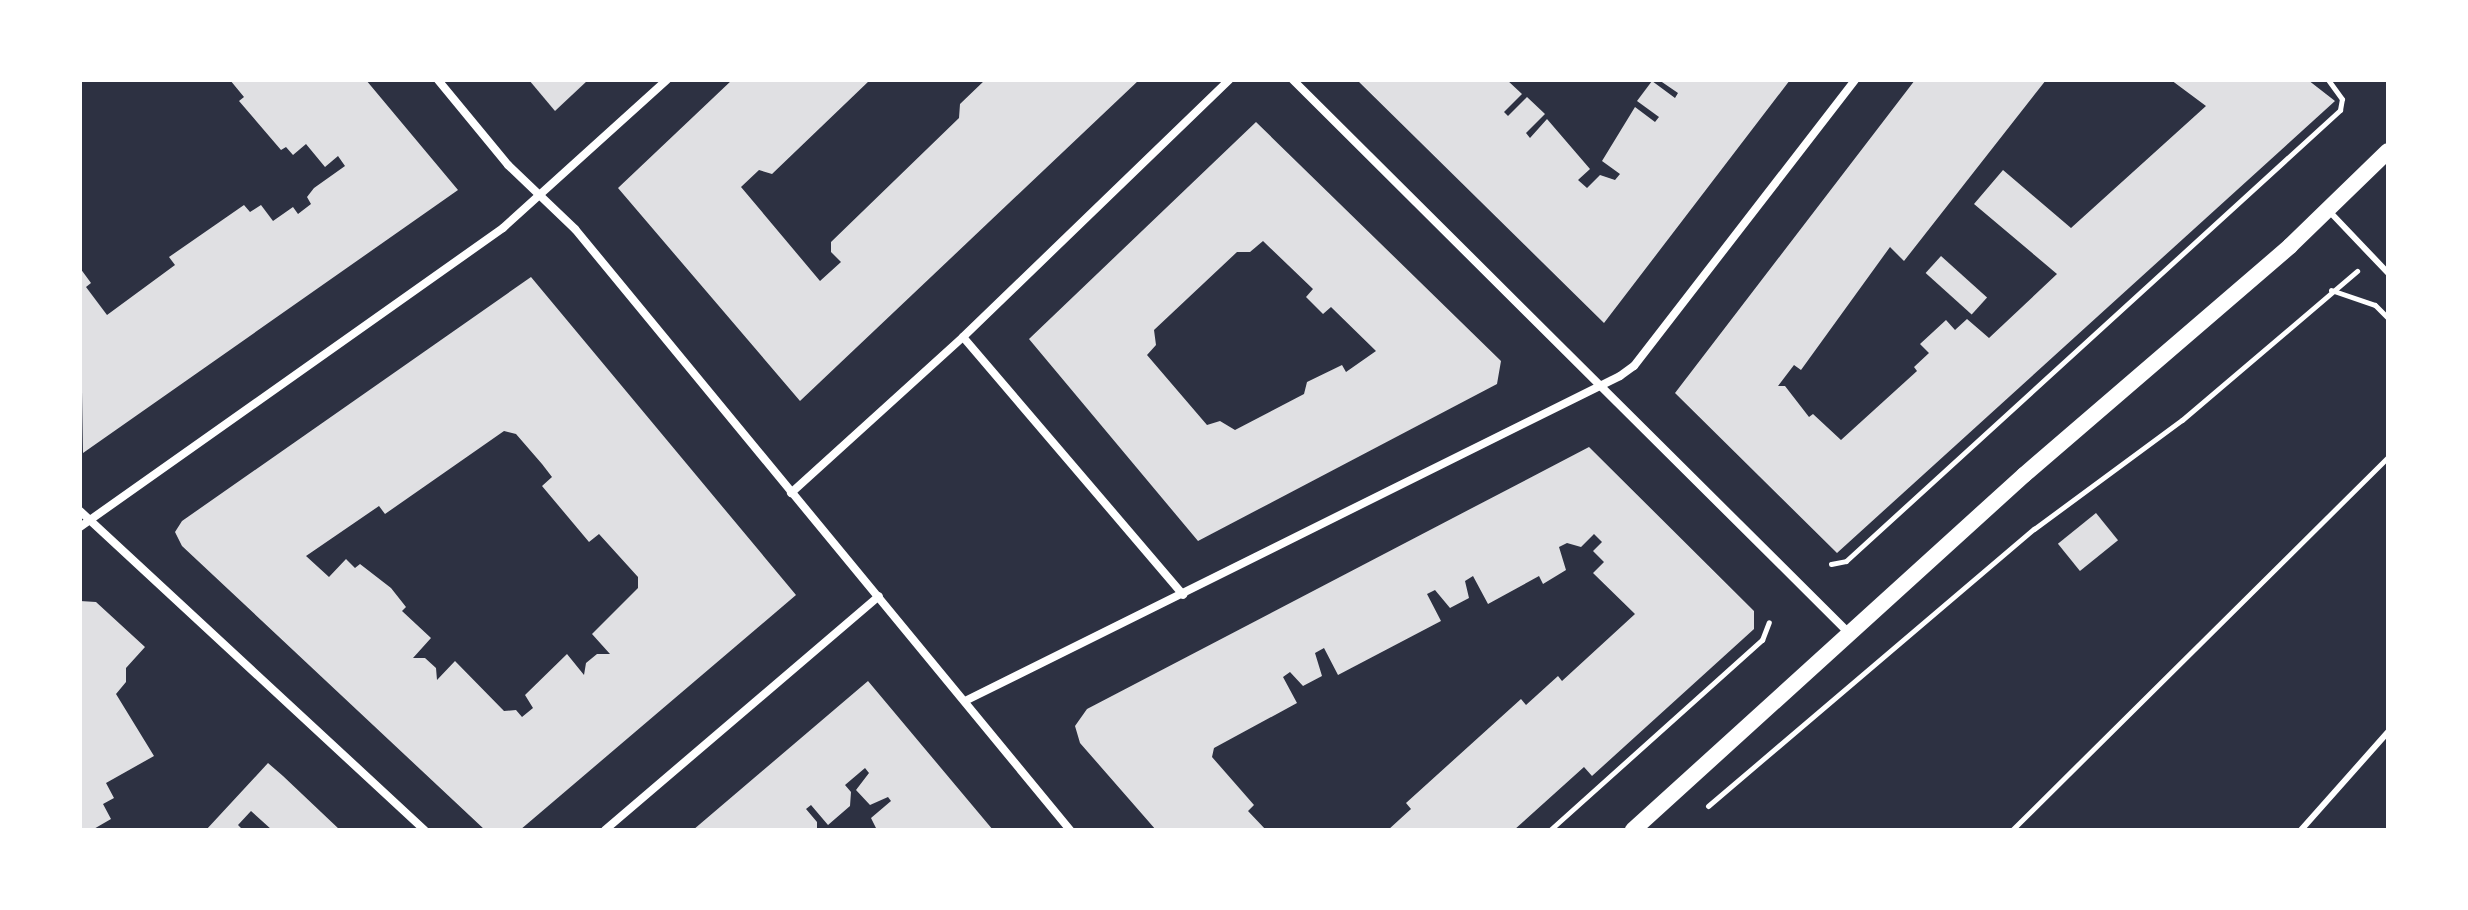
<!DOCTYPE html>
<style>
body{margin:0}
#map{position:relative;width:2468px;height:910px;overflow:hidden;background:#2d3142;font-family:"DM Sans",sans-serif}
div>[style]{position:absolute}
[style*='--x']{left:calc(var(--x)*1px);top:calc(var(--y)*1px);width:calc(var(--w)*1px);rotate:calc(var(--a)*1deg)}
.building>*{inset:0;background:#e0e0e3;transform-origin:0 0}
.path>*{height:5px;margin:-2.5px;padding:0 2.5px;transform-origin:2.5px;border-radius:2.5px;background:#fff}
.service>*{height:6px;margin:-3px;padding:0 3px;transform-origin:3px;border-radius:3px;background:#fff}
.minor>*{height:8px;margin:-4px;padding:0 4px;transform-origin:4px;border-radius:4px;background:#fff}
.secondary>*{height:16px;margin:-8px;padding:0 8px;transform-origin:8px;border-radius:8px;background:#fff}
span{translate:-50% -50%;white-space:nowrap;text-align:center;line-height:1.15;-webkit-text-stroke:6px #fff;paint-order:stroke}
.frame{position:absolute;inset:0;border:82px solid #fff;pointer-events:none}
</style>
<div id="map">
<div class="building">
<i style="clip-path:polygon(230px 80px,366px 80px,458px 190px,83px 453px,80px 268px,91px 283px,86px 287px,107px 315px,175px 265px,169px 257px,244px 205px,250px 212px,261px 205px,273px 221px,293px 207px,298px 214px,311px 204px,307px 197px,314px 188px,345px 166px,338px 156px,325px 167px,306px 144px,293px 155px,286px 147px,281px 150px,239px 101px,244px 97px)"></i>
<i style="clip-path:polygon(529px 80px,588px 80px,555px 111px)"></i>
<i style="clip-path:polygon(732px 80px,870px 80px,772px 174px,759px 170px,741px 187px,820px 281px,841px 262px,831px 252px,831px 242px,959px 118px,960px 104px,985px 80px,1139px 80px,800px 401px,618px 188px)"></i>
<i style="clip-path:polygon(1357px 80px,1507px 80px,1522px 94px,1504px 112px,1508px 116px,1527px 97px,1545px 114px,1526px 133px,1530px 138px,1547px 119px,1590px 169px,1578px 180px,1587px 188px,1600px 175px,1615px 180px,1620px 174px,1602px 161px,1635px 107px,1655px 122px,1659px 117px,1637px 101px,1652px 81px,1675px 98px,1678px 93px,1659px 80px,1790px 80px,1604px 323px)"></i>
<i style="clip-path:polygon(1915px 80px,2046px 80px,1904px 261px,1890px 247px,1801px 370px,1794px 365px,1778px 386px,1785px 386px,1809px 417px,1813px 414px,1841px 440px,1917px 371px,1914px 367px,1929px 353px,1920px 344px,1946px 320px,1955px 330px,1967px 319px,1989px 338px,2057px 274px,1974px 204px,2003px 170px,2071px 228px,2206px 106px,2171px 80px,2308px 80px,2335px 101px,1837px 553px,1675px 393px)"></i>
<i style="clip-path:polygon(evenodd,1256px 122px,1501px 361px,1497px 384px,1198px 541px,1029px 339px,1256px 122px,1263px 241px,1313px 289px,1306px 297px,1323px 314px,1331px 307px,1376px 351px,1346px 372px,1342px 365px,1307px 382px,1304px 394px,1235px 430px,1220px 421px,1207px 425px,1147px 355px,1156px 345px,1154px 330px,1237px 252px,1250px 252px,1263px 241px)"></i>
<i style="left:1941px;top:256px;width:62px;height:23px;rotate:42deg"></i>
<i style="clip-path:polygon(evenodd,531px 277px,796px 595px,520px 830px,485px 830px,182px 546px,175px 532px,182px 521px,531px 277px,504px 431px,516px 434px,542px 464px,552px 477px,542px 486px,589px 542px,599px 534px,638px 577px,638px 588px,592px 634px,610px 654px,597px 654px,586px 663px,584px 675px,567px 654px,525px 695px,533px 708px,522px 717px,516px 710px,504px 711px,455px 661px,437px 680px,436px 668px,425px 658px,413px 658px,431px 638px,402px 611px,406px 607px,391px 588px,360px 564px,355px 568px,346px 559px,329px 577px,306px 556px,379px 506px,385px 514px,504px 431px)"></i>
<i style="clip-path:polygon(1589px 447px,1754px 611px,1754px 629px,1592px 776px,1584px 767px,1514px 830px,1388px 830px,1411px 809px,1406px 803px,1521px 699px,1526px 705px,1558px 676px,1562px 681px,1635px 614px,1593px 573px,1604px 562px,1593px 551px,1602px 542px,1594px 534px,1581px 547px,1567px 543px,1559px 547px,1566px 570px,1543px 584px,1539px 576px,1488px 604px,1473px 576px,1465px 581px,1469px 598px,1450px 608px,1435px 590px,1427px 594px,1441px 621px,1338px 675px,1324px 648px,1315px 653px,1322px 676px,1303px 686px,1290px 672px,1283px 677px,1297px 703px,1214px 748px,1212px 757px,1254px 805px,1248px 811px,1266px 830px,1156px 830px,1080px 743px,1075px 726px,1087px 709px)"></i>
<i style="left:2096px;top:513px;width:35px;height:49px;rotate:51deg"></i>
<i style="clip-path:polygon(80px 601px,96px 602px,145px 647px,126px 668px,126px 682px,116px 694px,154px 756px,106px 783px,114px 798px,103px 804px,111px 819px,92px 830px,80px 830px)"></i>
<i style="clip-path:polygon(868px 681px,993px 830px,877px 830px,871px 818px,891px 801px,888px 797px,870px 805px,856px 790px,869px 773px,865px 768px,845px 785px,851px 792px,850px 806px,828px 825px,811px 805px,806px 809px,817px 822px,817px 830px,693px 830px)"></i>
<i style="clip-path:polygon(268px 763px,283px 776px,340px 830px,272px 830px,251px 811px,238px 825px,243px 830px,206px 830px)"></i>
</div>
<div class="path">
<i style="--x:2331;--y:290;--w:46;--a:18.8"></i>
<i style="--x:2375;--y:305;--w:18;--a:45"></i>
<i style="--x:1831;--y:564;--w:15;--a:-11"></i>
<i style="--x:1846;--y:561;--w:669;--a:-42.39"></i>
<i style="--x:2340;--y:110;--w:11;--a:-80"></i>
<i style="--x:2342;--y:99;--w:24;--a:-126"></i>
<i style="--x:1708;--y:806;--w:428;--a:-40.4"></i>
<i style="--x:2034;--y:529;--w:184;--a:-36.4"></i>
<i style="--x:2182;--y:420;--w:230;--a:-40.4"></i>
<i style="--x:1550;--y:830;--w:285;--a:-41.9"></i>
<i style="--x:1762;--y:640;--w:19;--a:-69"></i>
<i style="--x:2012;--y:830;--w:530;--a:-44.77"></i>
</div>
<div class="service">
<i style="--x:2329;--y:211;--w:86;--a:46.4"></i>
<i style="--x:2301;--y:830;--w:131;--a:-48.4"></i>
</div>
<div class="minor">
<i style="--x:438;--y:80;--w:110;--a:50.5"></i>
<i style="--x:508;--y:165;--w:93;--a:43.7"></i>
<i style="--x:575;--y:229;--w:779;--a:50.52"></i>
<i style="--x:1293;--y:80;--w:786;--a:44.85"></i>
<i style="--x:963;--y:337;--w:339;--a:49.5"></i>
<i style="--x:791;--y:493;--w:232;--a:-42.2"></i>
<i style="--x:963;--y:337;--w:370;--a:-44"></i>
<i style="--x:80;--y:511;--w:470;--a:42.8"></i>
<i style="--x:80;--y:527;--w:518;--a:-35.25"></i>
<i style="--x:503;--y:228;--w:221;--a:-42.1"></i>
<i style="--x:965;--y:701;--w:731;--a:-26.39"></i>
<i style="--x:1620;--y:376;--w:17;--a:-36"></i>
<i style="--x:1634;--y:366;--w:361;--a:-52.3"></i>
<i style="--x:605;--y:830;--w:360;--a:-40.5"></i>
</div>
<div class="secondary">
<i style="--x:1633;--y:830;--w:528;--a:-42.24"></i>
<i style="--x:2024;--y:475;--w:351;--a:-40.7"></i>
<i style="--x:2290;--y:246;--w:136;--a:-44.1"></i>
</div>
<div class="frame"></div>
</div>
